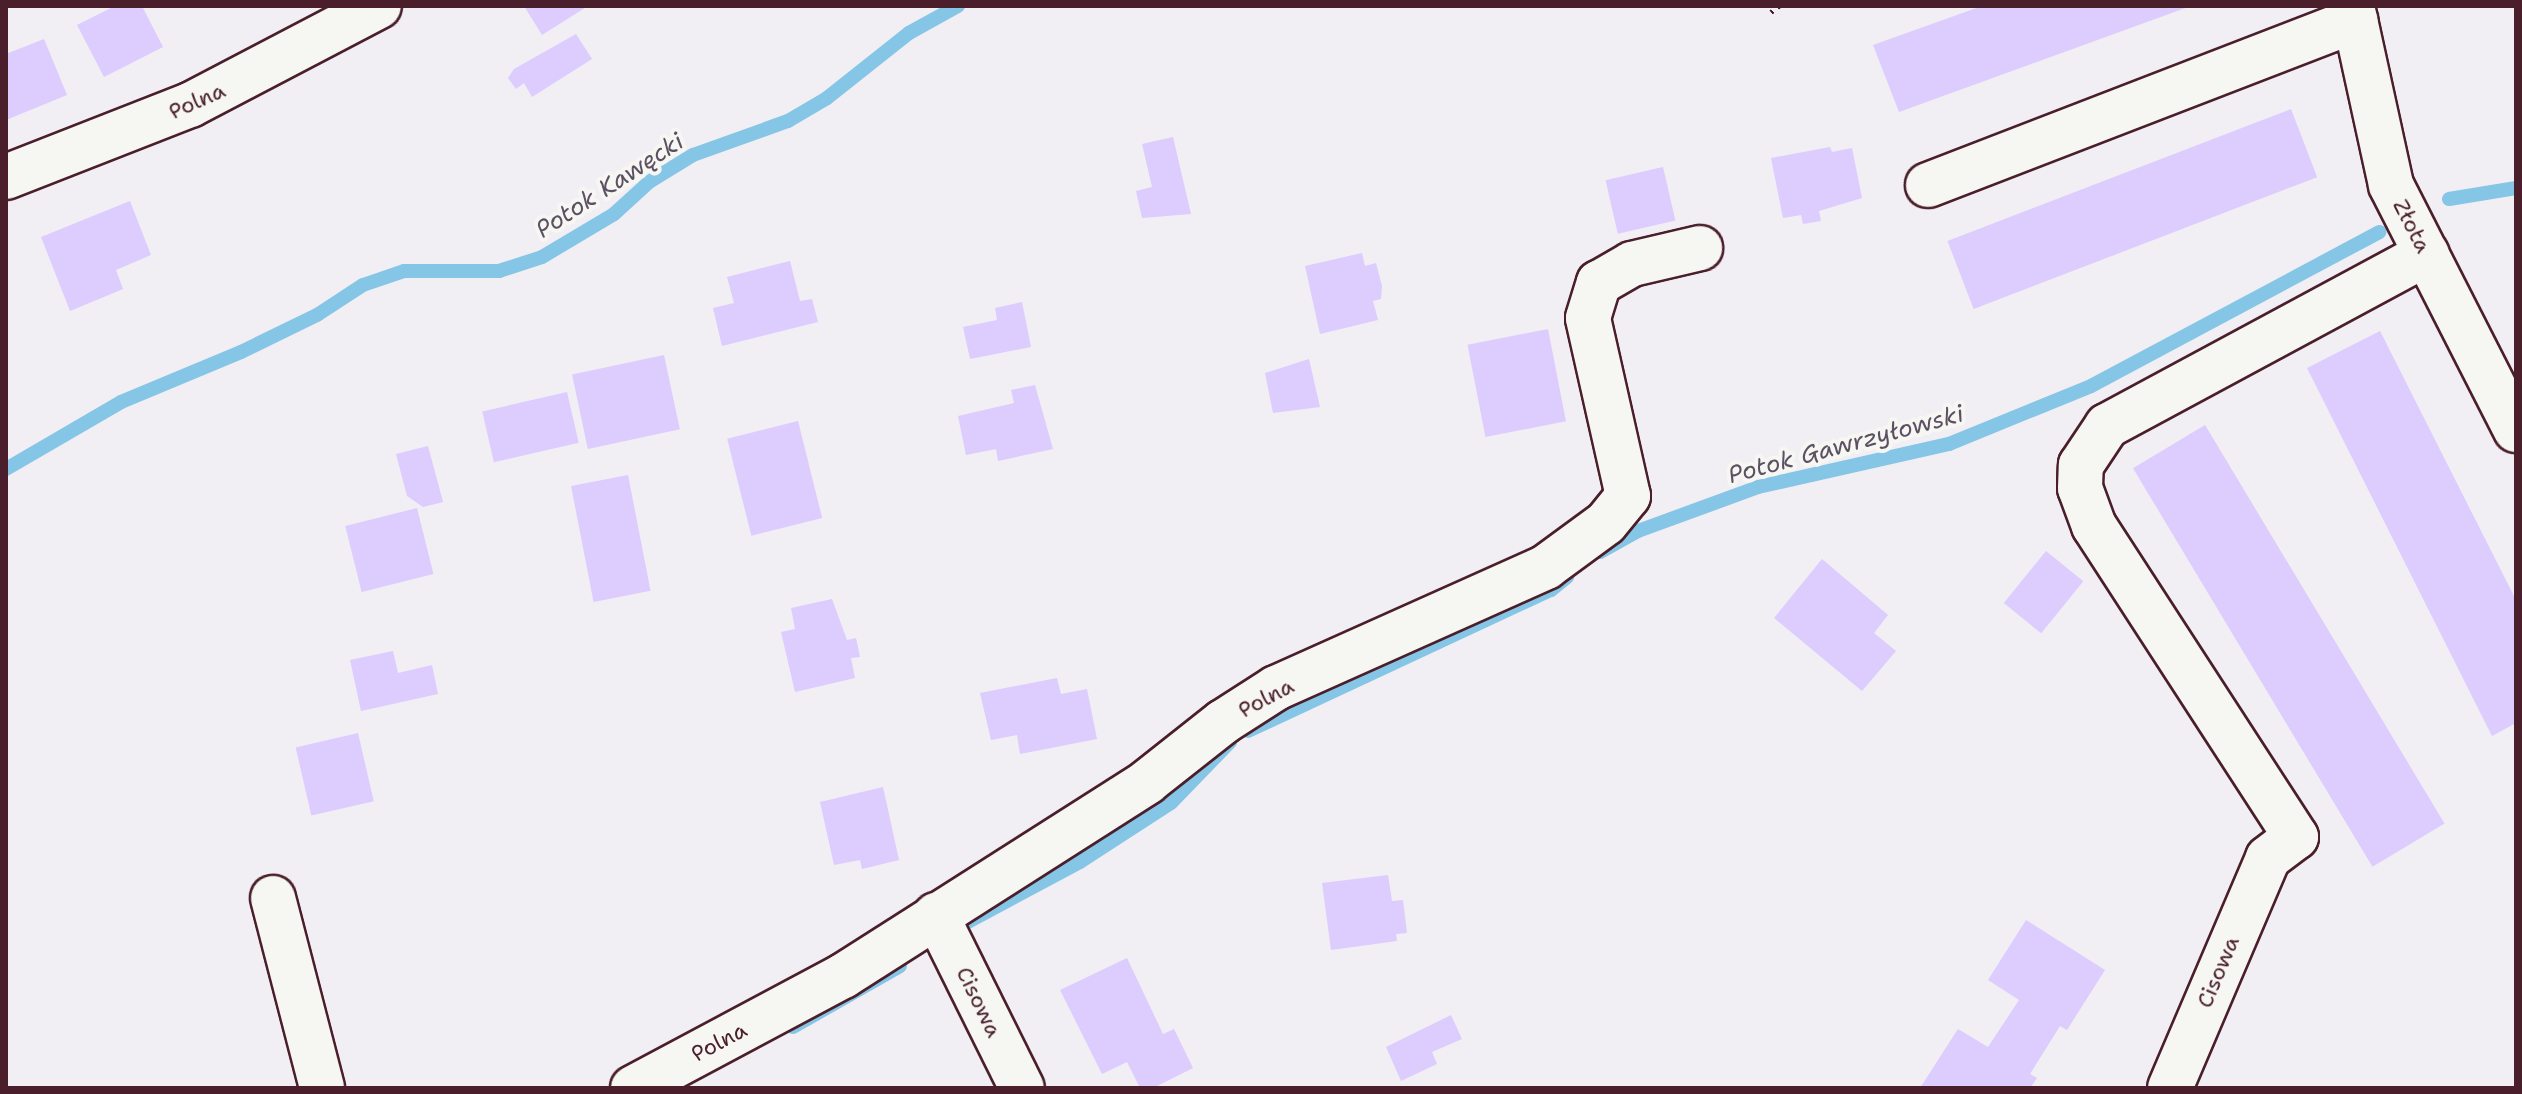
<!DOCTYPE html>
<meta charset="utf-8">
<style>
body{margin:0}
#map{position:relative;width:2522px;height:1094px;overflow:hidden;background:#f1eef4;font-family:"Shantell Sans",sans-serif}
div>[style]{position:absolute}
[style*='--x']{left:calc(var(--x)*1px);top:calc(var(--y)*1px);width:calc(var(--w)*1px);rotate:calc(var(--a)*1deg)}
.stream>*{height:14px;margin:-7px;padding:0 7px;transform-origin:7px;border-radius:7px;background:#85c6e6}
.building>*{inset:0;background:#ddccfe;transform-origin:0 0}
.path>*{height:5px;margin-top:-2.5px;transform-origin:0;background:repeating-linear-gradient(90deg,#4a1f2b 0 2px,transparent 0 8px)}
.roads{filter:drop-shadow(2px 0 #4a1f2b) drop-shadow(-2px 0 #4a1f2b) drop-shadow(0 2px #4a1f2b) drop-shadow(0 -2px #4a1f2b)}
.minor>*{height:44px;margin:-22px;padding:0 22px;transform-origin:22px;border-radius:22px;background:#f6f6f2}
span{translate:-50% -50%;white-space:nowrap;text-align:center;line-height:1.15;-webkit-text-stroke:8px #f6f6f2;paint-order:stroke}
.street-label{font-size:22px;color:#4a1f2b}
.water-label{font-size:24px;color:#5c5163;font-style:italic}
.frame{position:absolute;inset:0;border:8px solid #4a1f2b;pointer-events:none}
</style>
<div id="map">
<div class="stream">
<i style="--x:2449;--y:199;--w:68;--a:-9.3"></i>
<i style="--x:6;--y:469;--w:133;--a:-30.2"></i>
<i style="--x:121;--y:402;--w:130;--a:-22.6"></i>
<i style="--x:241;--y:352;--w:85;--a:-26"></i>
<i style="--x:317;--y:315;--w:55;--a:-33.1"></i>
<i style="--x:363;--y:285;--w:43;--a:-18.9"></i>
<i style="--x:404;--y:271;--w:95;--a:0"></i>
<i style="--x:499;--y:271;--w:45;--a:-18"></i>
<i style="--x:542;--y:257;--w:84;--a:-30.8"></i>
<i style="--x:614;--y:214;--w:47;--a:-42.4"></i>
<i style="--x:649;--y:182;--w:52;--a:-31.5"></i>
<i style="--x:693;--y:155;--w:101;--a:-19.7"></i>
<i style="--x:788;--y:121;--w:45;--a:-30.5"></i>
<i style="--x:827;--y:98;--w:105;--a:-38.4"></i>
<i style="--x:909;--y:33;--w:56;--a:-28.9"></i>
<i style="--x:1600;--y:552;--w:43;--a:-28.9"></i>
<i style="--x:1638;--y:531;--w:128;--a:-20.1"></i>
<i style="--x:1758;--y:487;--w:196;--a:-12.7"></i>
<i style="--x:1949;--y:444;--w:153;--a:-22.2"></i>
<i style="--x:2091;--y:386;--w:327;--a:-28.1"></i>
<i style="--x:1248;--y:731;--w:334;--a:-25"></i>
<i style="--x:1551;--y:590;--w:21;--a:-39"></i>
<i style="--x:962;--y:925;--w:134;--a:-28.1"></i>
<i style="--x:1080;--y:862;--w:108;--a:-33"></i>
<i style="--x:1171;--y:803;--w:85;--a:-46"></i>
<i style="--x:793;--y:1027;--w:123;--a:-29.7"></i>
</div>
<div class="building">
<i style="clip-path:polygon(115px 6px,142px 6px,163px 47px,104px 77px,77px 25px)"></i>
<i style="clip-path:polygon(524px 6px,588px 6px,542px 35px)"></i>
<i style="clip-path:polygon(1982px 6px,2191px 6px,1899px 112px,1873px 45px)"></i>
<i style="clip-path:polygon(576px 34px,592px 59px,532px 97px,524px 83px,516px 89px,508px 78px,514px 69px)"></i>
<i style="clip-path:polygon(44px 39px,67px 95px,6px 120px,6px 54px)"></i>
<i style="left:2291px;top:109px;width:73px;height:368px;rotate:69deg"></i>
<i style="clip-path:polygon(1173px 137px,1191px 214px,1142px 218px,1136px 191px,1152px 187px,1142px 144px)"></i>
<i style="clip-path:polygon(1830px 147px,1832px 152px,1852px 148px,1862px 198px,1819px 211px,1821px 221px,1803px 224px,1801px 215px,1783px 218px,1771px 158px)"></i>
<i style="left:1663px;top:167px;width:55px;height:59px;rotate:77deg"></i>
<i style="clip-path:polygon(130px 201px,151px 255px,116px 270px,123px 289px,70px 311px,41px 237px)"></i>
<i style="clip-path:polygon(1362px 253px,1365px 266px,1376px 263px,1382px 286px,1381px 299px,1373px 301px,1378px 320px,1320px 334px,1305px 266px)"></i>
<i style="clip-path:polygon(790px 261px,800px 301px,812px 299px,818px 322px,722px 346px,713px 308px,734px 303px,727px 277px)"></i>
<i style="clip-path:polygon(1022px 302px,1031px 347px,970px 359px,963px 327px,997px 320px,995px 308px)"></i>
<i style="left:1548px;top:329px;width:94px;height:82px;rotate:79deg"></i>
<i style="clip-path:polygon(2380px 331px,2516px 600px,2516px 723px,2492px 736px,2307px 368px)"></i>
<i style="left:664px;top:355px;width:76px;height:94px;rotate:78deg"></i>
<i style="clip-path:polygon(1309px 359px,1320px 407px,1273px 413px,1265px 373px)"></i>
<i style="clip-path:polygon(1035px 385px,1053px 449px,998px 461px,996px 449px,966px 455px,958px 416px,1014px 403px,1011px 390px)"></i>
<i style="left:567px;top:392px;width:52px;height:87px;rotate:77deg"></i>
<i style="left:798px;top:421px;width:100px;height:73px;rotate:76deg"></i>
<i style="left:2205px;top:425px;width:465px;height:84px;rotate:59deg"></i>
<i style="clip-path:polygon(428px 446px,443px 502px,423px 507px,407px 496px,396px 454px)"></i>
<i style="left:628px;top:475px;width:118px;height:58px;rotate:79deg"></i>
<i style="left:417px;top:508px;width:68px;height:74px;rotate:76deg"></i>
<i style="left:2046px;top:551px;width:48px;height:67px;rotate:39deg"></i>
<i style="clip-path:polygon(1822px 559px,1888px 615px,1874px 633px,1896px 651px,1862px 691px,1774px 618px)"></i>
<i style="clip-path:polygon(832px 599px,847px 640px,856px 638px,860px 657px,851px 658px,855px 678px,795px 692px,781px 632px,795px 629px,791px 608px)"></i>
<i style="clip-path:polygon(393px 651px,398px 673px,432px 665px,438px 694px,361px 711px,350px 660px)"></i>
<i style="clip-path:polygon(1057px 678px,1061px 694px,1087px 689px,1097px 739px,1020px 754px,1017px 735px,991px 740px,980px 693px)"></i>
<i style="left:358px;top:733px;width:70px;height:64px;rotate:77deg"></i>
<i style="clip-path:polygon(883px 787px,899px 860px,862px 869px,860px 860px,834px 865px,820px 802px)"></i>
<i style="clip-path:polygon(1388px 875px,1392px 901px,1403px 900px,1407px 933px,1396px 934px,1397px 941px,1331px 950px,1322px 883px)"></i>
<i style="clip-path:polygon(2026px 920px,2105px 970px,2067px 1030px,2060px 1026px,2030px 1074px,2037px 1078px,2030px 1088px,1920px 1088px,1958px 1029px,1988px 1047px,2019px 1000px,1988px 980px)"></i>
<i style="clip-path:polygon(1127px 958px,1163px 1034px,1174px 1029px,1193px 1068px,1153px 1088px,1140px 1088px,1127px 1062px,1102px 1074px,1060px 990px)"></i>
<i style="clip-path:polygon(1451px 1015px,1462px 1039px,1432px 1052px,1437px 1064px,1401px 1081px,1386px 1047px)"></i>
</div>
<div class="path">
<i style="--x:1771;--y:12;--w:10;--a:-37"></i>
</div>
<div class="roads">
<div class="minor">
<i style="--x:2352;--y:6;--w:183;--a:77.7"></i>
<i style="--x:2391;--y:185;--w:275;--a:63"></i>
<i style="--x:6;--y:177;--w:198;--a:-21.4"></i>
<i style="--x:190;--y:105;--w:213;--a:-27.6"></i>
<i style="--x:1928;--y:185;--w:458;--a:-21.1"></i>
<i style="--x:273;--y:898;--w:196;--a:75.5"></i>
<i style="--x:936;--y:915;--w:193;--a:63.6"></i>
<i style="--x:633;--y:1088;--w:238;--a:-28.1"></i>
<i style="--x:843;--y:976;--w:361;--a:-32.5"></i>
<i style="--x:1147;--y:782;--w:97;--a:-38.3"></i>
<i style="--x:1223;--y:722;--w:63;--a:-32.7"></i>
<i style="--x:1276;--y:688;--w:296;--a:-24.1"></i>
<i style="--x:1546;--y:567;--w:74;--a:-36.3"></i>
<i style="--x:1606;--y:523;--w:35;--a:-51"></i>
<i style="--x:1628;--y:496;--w:182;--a:-102.7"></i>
<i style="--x:1588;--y:318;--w:37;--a:-73"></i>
<i style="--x:1599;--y:283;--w:38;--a:-30"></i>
<i style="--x:1632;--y:264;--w:70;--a:-13.2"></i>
<i style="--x:2170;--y:1088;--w:250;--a:-66.9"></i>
<i style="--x:2268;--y:858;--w:35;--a:-37"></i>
<i style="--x:2296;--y:837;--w:371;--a:-123"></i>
<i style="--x:2094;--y:526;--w:40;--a:-110.2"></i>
<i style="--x:2080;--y:488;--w:23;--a:-88"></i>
<i style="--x:2081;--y:465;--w:47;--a:-56.3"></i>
<i style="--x:2107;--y:426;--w:363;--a:-28.3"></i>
</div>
</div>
<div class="street-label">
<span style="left:197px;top:101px;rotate:-24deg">Polna</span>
<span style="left:2412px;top:226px;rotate:63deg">Złota</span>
<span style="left:1266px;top:698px;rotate:-28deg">Polna</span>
<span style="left:2218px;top:972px;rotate:-67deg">Cisowa</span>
<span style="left:979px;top:1002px;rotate:64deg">Cisowa</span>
<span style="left:719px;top:1042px;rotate:-28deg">Polna</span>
</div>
<div class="water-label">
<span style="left:610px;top:186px;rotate:-33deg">Potok Kawęcki</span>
<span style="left:1846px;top:445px;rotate:-15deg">Potok Gawrzyłowski</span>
</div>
<div class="frame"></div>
</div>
